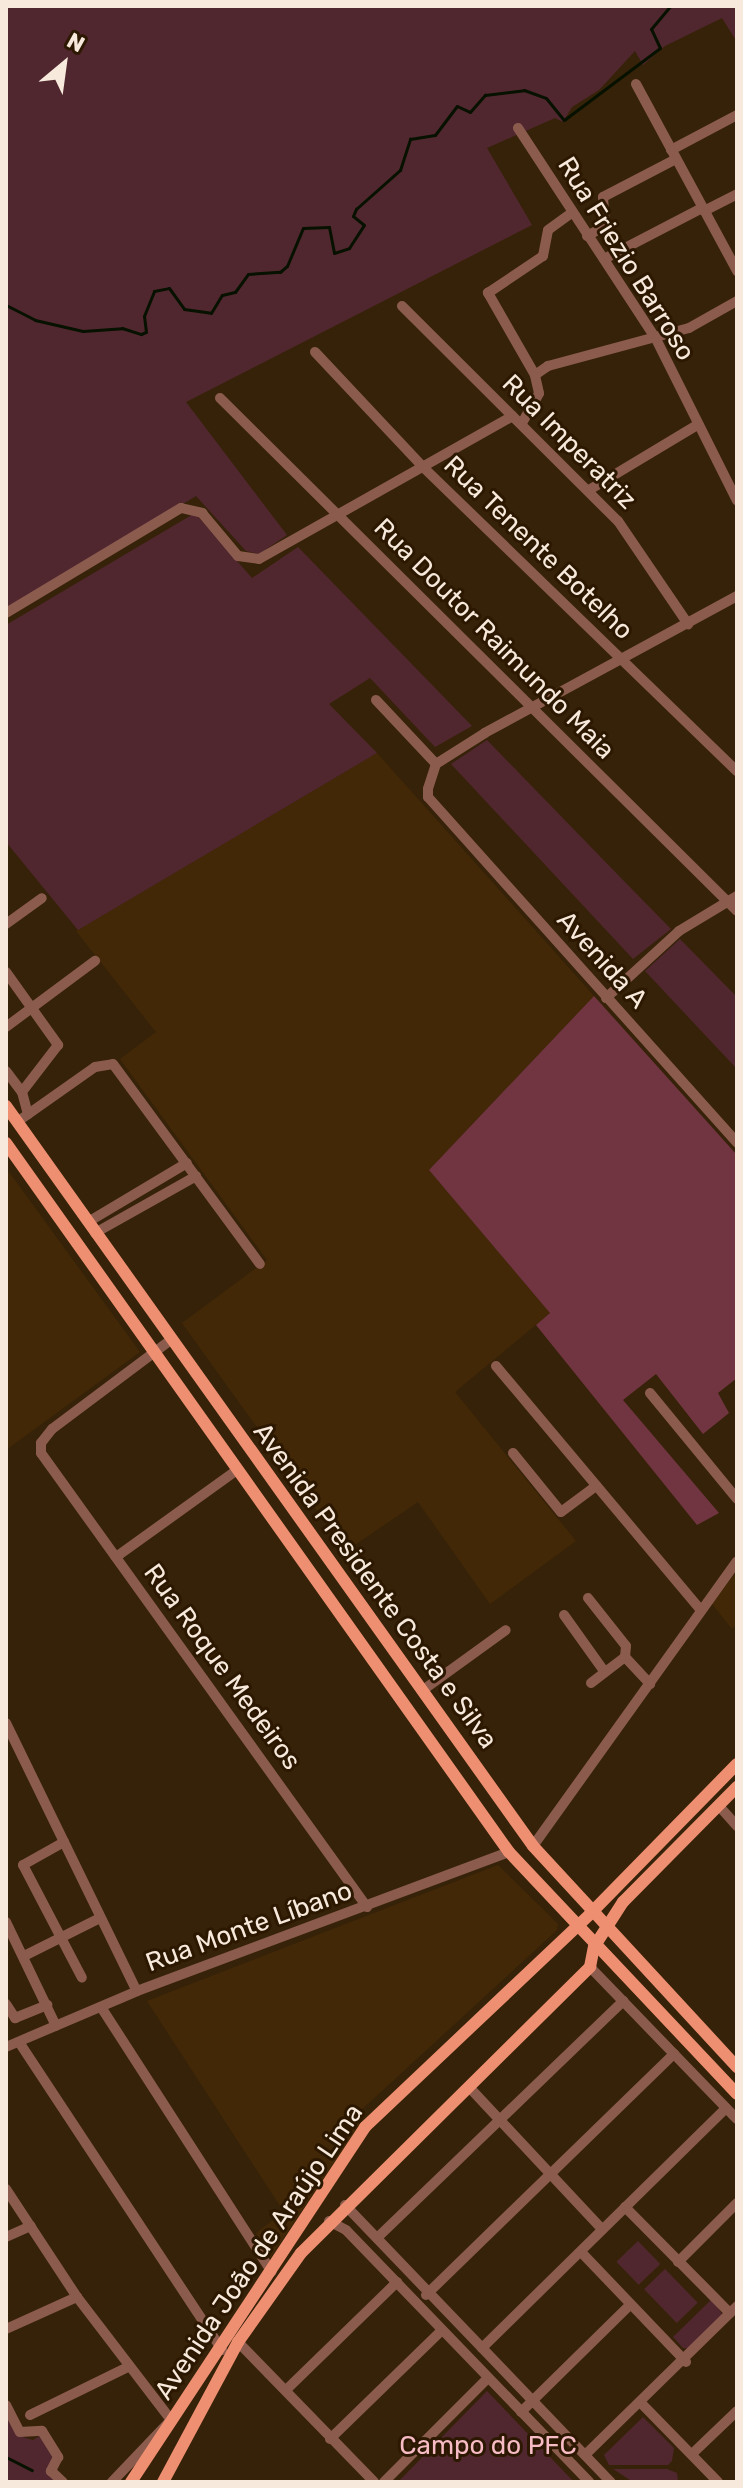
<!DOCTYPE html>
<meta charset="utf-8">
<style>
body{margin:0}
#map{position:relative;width:743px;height:2488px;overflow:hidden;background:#362208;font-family:Rubik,sans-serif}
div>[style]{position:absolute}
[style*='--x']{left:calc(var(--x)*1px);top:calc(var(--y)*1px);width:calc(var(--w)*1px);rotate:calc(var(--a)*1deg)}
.built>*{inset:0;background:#422807}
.green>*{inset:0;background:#51272f;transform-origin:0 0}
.forest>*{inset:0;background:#713541}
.stream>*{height:3px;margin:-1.5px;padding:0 1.5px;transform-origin:1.5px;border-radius:1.5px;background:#071100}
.minor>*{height:10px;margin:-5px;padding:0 5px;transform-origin:5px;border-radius:5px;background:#8b5c4e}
.major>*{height:12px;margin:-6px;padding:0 6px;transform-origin:6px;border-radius:6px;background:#ef8f72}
span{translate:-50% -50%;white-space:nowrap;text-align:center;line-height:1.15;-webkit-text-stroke:6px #2c1801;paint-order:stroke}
.street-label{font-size:26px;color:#f7e9db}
.park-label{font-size:26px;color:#f6bbc4}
.frame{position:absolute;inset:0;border:8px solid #f7e9db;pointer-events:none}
.north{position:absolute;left:24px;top:24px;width:80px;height:80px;-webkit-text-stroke:6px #2c1801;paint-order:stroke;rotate:29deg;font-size:22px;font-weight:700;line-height:32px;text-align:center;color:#f7e9db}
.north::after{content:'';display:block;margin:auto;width:28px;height:36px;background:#f7e9db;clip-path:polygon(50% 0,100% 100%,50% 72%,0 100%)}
</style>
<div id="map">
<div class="built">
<i style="clip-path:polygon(377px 753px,594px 996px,429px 1170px,550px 1313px,455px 1392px,576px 1541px,490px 1604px,418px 1502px,346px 1551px,182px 1323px,267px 1260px,120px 1059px,156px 1032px,76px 931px)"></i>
<i style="clip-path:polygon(9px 1172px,140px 1352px,6px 1450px,6px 1178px)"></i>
<i style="clip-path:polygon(737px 1571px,737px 1624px,732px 1629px,712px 1604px)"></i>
<i style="clip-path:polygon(498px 1865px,558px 1924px,557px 1930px,359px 2112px,359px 2125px,270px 2258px,256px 2233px,284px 2212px,147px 2001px)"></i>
</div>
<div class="green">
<i style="clip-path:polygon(6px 6px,737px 6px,737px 42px,722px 18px,665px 46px,643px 65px,635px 51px,599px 90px,572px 107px,563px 122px,555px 118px,487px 148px,532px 225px,186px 402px,287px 535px,259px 554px,246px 551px,196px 496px,6px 610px)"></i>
<i style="clip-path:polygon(195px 513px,252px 578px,298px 547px,472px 726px,435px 747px,370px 678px,329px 704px,377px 753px,78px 930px,6px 842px,6px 625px)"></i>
<i style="clip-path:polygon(487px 740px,621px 878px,671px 929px,633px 959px,451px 764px)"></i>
<i style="clip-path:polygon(680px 939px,737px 997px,737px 1069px,645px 971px)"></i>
<i style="left:638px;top:2241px;width:32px;height:30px;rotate:46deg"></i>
<i style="left:665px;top:2269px;width:47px;height:29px;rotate:46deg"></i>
<i style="clip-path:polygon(712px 2299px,724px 2317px,692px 2349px,683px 2348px,673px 2337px)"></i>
<i style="clip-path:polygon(487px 2391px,574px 2482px,398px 2482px)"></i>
<i style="clip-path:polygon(6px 2402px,19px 2436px,33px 2440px,41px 2435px,59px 2457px,57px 2473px,66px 2482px,6px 2482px)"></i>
<i style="clip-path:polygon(643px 2417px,674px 2448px,672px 2461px,668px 2465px,609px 2465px,604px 2455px)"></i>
<i style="clip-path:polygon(613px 2469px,667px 2469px,677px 2473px,678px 2482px,633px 2482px)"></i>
</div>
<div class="forest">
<i style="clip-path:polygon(594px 996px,737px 1155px,737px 1378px,718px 1393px,729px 1413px,703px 1434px,656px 1374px,623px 1400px,719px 1513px,697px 1525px,536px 1325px,550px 1313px,429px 1170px)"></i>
</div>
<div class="stream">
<i style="--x:6;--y:305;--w:33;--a:27"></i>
<i style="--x:35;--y:320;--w:49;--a:12.9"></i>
<i style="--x:83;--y:331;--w:39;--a:-4"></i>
<i style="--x:122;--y:328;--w:20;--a:18"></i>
<i style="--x:141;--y:334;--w:5;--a:-22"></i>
<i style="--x:146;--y:332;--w:16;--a:-97"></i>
<i style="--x:144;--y:316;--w:27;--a:-68"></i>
<i style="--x:154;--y:291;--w:15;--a:-11"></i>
<i style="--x:169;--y:288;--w:26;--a:54"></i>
<i style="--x:184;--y:309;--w:27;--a:8"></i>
<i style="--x:211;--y:313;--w:21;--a:-59"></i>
<i style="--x:222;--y:295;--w:13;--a:-13"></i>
<i style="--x:235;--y:292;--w:22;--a:-54"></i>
<i style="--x:248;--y:274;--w:32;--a:-4"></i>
<i style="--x:280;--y:272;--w:9;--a:-41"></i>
<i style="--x:287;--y:266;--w:41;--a:-67.2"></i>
<i style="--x:303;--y:228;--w:26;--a:-2"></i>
<i style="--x:329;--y:227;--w:26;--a:79"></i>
<i style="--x:334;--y:253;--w:16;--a:-18"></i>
<i style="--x:349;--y:248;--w:27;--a:-57"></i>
<i style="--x:364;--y:225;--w:14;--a:-141"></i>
<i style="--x:353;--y:216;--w:8;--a:-67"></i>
<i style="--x:356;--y:209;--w:59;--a:-41.6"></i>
<i style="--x:400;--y:170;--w:33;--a:-72"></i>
<i style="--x:410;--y:139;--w:25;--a:-9"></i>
<i style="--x:435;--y:135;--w:36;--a:-53"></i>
<i style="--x:457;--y:106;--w:14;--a:25"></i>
<i style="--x:470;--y:112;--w:23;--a:-49"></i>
<i style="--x:485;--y:95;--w:39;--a:-7"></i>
<i style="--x:524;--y:90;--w:23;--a:20"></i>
<i style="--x:546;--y:98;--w:28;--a:51"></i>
<i style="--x:564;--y:120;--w:120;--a:-36.9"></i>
<i style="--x:660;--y:48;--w:21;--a:-115"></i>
<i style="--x:651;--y:29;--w:30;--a:-50"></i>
<i style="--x:6;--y:2457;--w:29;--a:27"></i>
</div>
<div class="minor">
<i style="--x:636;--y:84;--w:213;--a:61.6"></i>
<i style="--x:518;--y:128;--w:250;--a:56.8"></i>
<i style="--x:655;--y:337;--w:183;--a:63.4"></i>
<i style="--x:671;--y:150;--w:75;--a:-27.9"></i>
<i style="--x:704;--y:211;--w:37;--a:-27"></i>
<i style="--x:587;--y:236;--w:21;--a:-29"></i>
<i style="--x:605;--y:226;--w:29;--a:-94"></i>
<i style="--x:603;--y:197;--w:82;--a:-27.5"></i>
<i style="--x:604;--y:259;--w:110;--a:-27.5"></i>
<i style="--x:402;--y:306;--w:305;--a:44.9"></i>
<i style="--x:618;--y:521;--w:125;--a:55.8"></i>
<i style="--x:315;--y:352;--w:158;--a:46.8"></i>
<i style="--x:423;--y:467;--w:437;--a:44.1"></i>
<i style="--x:535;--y:375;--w:95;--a:-119.8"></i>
<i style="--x:488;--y:293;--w:66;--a:-33.9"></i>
<i style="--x:543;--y:256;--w:26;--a:-79"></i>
<i style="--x:548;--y:230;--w:29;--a:-36"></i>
<i style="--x:220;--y:398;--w:728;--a:44.78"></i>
<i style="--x:522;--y:423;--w:34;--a:-60"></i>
<i style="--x:539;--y:393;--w:18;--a:-103"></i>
<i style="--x:535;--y:375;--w:16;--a:-35"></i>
<i style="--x:548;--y:366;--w:146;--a:-15.1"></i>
<i style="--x:689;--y:328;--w:55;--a:-29.4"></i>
<i style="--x:589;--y:490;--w:126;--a:-31"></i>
<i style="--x:737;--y:596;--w:287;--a:151.5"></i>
<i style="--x:485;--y:733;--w:58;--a:147.7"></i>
<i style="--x:436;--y:764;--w:26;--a:108"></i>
<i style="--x:428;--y:789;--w:8;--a:90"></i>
<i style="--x:428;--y:797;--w:464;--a:48.2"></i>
<i style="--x:6;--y:613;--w:204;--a:-31"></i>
<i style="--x:181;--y:508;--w:22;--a:13"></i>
<i style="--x:202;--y:513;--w:56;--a:50.1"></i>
<i style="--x:238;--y:556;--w:21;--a:8"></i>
<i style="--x:259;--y:559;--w:291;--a:-29.4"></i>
<i style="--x:376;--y:700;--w:88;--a:46.8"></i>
<i style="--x:6;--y:924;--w:44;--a:-35.8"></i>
<i style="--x:6;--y:972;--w:90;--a:54.5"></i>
<i style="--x:58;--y:1045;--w:59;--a:127.5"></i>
<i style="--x:606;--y:998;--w:99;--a:-42.5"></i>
<i style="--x:679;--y:931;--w:68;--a:-31.1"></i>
<i style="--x:6;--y:1027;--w:111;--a:-36.6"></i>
<i style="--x:6;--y:1071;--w:26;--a:53"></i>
<i style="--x:22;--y:1092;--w:23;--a:75"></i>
<i style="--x:17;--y:1122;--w:95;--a:-35.2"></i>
<i style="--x:95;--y:1067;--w:18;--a:-9"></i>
<i style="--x:113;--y:1064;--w:248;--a:53.7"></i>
<i style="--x:88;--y:1222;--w:115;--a:-30.8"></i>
<i style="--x:95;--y:1233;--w:116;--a:-29.4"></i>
<i style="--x:172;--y:1339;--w:150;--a:143.1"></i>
<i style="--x:52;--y:1429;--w:18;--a:128"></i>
<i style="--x:41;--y:1443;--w:10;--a:90"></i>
<i style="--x:41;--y:1453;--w:559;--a:54.32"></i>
<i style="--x:496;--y:1366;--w:319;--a:50"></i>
<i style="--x:650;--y:1393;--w:137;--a:50.6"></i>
<i style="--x:513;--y:1453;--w:76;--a:50.9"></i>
<i style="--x:561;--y:1512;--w:44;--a:-36.6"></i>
<i style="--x:116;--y:1557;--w:149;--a:-35.7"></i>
<i style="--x:588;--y:1598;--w:61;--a:51.6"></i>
<i style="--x:626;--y:1646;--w:11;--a:95"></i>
<i style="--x:564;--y:1615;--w:69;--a:54.5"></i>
<i style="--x:591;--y:1683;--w:43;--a:-37.4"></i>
<i style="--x:625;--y:1657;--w:37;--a:47"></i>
<i style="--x:423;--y:1690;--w:102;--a:-35.9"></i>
<i style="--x:6;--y:1723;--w:298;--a:64"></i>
<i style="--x:719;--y:1806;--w:27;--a:48"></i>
<i style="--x:64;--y:1842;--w:47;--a:150.7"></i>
<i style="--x:23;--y:1865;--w:127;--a:62.4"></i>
<i style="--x:533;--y:1846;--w:350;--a:-54.4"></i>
<i style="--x:6;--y:1922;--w:115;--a:64.3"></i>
<i style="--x:24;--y:1956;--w:85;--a:-26.6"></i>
<i style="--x:590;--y:1967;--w:211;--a:46"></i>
<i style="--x:6;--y:2004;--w:17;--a:57"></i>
<i style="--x:15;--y:2018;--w:35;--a:-22"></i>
<i style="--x:101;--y:2007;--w:315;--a:57.2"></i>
<i style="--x:19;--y:2042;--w:369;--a:56.6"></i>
<i style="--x:6;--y:2047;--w:142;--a:-23.1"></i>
<i style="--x:137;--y:1991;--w:397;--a:-20.5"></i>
<i style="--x:469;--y:2087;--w:195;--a:46.9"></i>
<i style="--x:6;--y:2189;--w:129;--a:56.7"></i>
<i style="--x:77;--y:2297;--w:155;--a:52.6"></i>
<i style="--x:171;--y:2420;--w:86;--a:133.6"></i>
<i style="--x:345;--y:2205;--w:384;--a:46.2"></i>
<i style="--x:625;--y:2207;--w:149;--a:45.3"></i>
<i style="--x:329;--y:2221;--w:19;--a:28"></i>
<i style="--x:346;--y:2230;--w:350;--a:46"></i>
<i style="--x:6;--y:2237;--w:27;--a:-24"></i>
<i style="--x:377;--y:2238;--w:342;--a:-43.9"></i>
<i style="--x:581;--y:2252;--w:152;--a:46.3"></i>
<i style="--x:678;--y:2262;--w:83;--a:-45"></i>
<i style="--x:426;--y:2295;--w:346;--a:-44.2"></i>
<i style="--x:6;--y:2329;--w:78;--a:-24.3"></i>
<i style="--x:238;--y:2342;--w:195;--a:45.8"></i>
<i style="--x:482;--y:2348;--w:342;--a:-44.5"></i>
<i style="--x:286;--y:2390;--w:155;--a:-44.2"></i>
<i style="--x:641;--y:2403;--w:110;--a:45.7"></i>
<i style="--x:6;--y:2405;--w:30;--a:63"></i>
<i style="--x:20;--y:2432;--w:22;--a:-3"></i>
<i style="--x:42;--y:2431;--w:31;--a:58"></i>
<i style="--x:58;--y:2457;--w:16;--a:117"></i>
<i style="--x:51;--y:2471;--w:16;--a:43"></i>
<i style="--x:521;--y:2412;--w:153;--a:-44.5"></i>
<i style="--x:30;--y:2415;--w:109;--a:-26.1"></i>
<i style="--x:330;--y:2439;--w:156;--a:-44.2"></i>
<i style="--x:692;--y:2454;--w:62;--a:-43.7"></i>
<i style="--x:585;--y:2455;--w:213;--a:-44.4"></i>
<i style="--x:384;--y:2482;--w:147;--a:-45"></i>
</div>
<div class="major">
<i style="--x:6;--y:1106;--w:908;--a:54.54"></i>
<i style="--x:533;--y:1846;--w:301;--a:47.3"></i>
<i style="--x:6;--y:1143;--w:869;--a:54.65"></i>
<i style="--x:509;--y:1852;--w:332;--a:46.7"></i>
<i style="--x:131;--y:2482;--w:425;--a:-56.6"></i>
<i style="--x:365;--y:2127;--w:310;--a:-43.4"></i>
<i style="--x:590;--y:1914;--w:210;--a:-45.6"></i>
<i style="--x:163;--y:2482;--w:159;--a:-61.8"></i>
<i style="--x:238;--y:2342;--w:109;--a:-54.7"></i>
<i style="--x:301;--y:2253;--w:407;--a:-44.7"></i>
<i style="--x:590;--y:1967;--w:20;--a:-79"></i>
<i style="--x:594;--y:1947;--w:54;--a:-57.2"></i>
<i style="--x:623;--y:1902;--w:162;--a:-45.3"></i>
</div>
<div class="street-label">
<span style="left:626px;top:259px;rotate:58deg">Rua Friezio Barroso</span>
<span style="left:569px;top:442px;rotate:45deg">Rua Imperatriz</span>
<span style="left:538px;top:548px;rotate:44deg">Rua Tenente Botelho</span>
<span style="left:494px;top:639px;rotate:45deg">Rua Doutor Raimundo Maia</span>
<span style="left:602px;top:960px;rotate:48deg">Avenida A</span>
<span style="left:375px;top:1586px;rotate:54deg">Avenida Presidente Costa e Silva</span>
<span style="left:222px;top:1667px;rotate:54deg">Rua Roque Medeiros</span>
<span style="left:249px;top:1927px;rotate:-20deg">Rua Monte Líbano</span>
<span style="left:259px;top:2252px;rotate:-56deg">Avenida João de Araújo Lima</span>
</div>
<div class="park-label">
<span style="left:488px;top:2446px">Campo do PFC</span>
</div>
<div class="frame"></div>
<div class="north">N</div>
</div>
